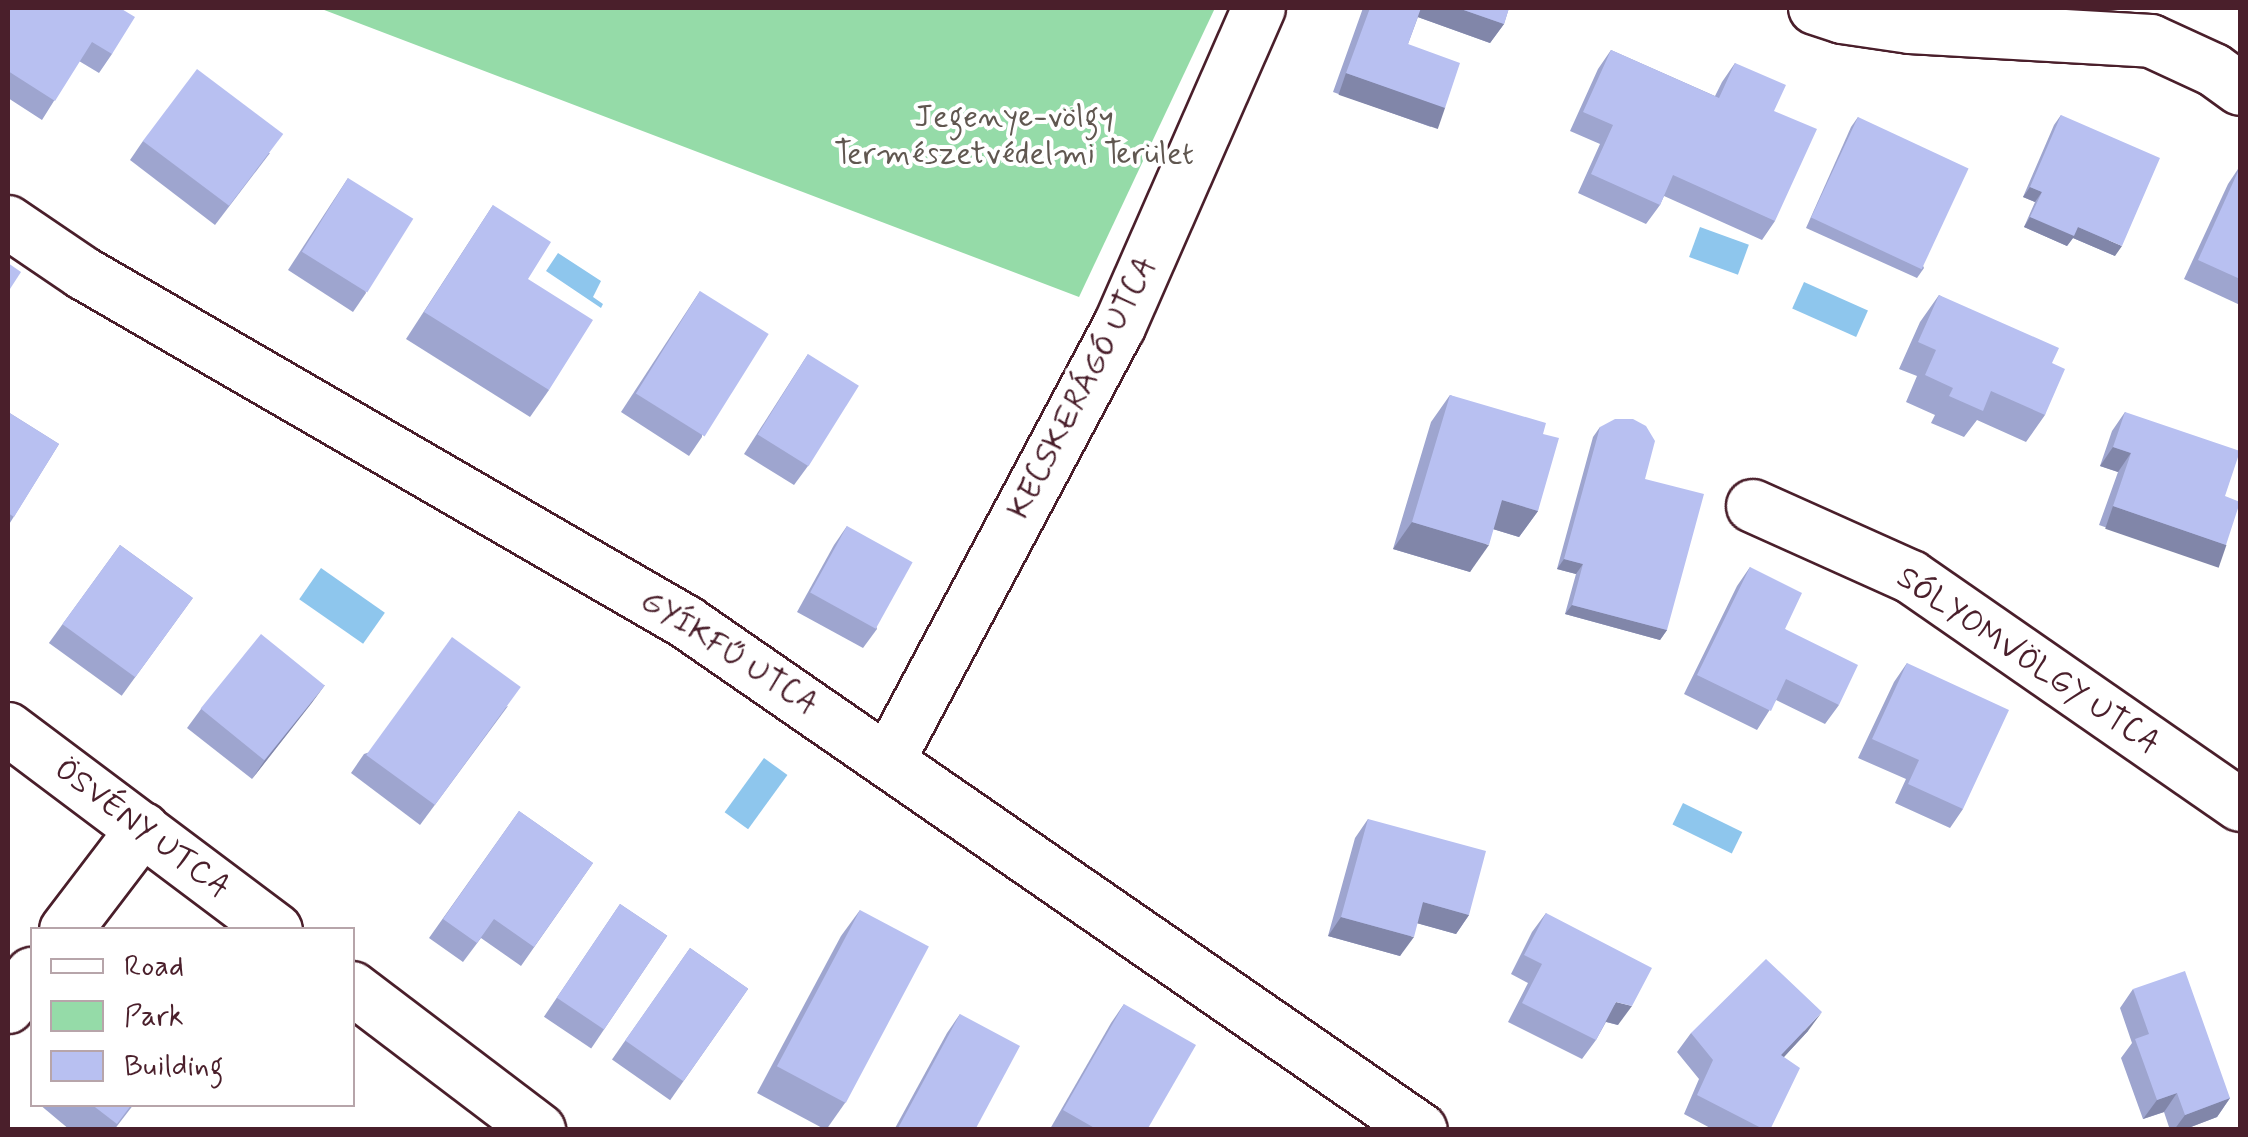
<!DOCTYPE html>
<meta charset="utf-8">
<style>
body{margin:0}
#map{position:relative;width:2248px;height:1137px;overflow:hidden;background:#fff;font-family:Mynerve,sans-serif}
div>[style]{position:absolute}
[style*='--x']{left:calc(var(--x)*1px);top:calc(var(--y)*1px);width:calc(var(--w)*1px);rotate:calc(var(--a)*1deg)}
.green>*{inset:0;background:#95dba8}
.water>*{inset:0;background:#8ec6ed;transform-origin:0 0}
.roads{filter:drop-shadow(2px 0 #4a1f2b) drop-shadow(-2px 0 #4a1f2b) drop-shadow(0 2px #4a1f2b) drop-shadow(0 -2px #4a1f2b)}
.street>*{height:52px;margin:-26px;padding:0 26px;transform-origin:26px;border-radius:26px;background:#fff}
.wall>*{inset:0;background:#9ea5cf;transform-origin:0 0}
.shaded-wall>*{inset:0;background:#8186a9;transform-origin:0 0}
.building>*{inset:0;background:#b8c0f1;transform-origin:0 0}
span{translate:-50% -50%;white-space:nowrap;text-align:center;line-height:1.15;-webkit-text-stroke:8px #fff;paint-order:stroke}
.park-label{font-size:32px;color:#605750}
.street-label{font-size:32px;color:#4a1f2b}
.frame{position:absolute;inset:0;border:10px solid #4a1f2b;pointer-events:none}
.legend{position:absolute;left:30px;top:927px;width:325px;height:180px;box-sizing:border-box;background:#fff;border:2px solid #b7a5aa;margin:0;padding:12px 18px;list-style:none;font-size:30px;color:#4a1f2b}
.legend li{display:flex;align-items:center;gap:20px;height:50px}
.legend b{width:50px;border:2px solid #b7a5aa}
</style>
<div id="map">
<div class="green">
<i style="clip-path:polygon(319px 8px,1215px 8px,1079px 297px)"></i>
</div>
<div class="water">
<i style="left:1700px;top:227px;width:52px;height:32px;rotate:20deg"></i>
<i style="clip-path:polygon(558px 253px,601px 281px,593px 297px,603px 304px,601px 308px,546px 271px)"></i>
<i style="left:1804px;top:282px;width:70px;height:29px;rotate:24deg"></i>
<i style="left:321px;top:568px;width:78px;height:38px;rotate:35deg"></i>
<i style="left:764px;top:758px;width:29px;height:67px;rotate:36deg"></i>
<i style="left:1683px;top:803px;width:66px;height:24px;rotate:26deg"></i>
</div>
<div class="roads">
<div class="street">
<i style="--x:1815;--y:8;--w:28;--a:18"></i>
<i style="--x:1842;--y:17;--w:69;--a:8.4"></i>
<i style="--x:1910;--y:27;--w:241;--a:3.3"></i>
<i style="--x:2151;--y:41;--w:69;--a:24.7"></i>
<i style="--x:2214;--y:70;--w:32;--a:36"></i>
<i style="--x:8;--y:222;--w:91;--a:34.2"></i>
<i style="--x:83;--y:273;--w:697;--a:30.06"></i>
<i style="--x:686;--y:622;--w:893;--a:34.65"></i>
<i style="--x:1753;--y:506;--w:173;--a:24.2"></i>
<i style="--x:1911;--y:577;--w:400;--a:34.7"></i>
<i style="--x:8;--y:729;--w:335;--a:36.9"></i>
<i style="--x:889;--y:759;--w:489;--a:-62"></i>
<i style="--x:1119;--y:327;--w:348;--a:-66.3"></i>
<i style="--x:66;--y:930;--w:127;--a:-52.7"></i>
<i style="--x:352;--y:988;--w:235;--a:37.2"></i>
<i style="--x:8;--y:1007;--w:41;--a:-54"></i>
</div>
</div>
<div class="wall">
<i style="clip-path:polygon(8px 8px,120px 8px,112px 54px,99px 73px,79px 61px,42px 120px,8px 98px)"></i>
<i style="clip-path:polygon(1363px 8px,1509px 8px,1504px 24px,1490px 43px,1418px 17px,1408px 44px,1431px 127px,1333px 92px)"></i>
<i style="clip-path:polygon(1611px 50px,1715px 96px,1722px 82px,1735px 63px,1774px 111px,1775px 221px,1762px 240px,1664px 196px,1660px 205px,1646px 224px,1578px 193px,1600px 144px,1570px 131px,1598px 69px)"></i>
<i style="clip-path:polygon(2061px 115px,2115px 256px,2073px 238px,2067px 246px,2024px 227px,2035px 202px,2023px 197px,2054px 125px)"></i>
<i style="clip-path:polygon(1858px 117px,1924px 268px,1917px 278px,1806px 228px,1851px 127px)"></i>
<i style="clip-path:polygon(143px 141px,270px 153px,215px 225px,130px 160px)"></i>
<i style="clip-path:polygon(2240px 166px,2240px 305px,2184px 279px,2228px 184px)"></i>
<i style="clip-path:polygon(348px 178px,366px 293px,353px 312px,288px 270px)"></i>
<i style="clip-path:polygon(493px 205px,549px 390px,530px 417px,406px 339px)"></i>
<i style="clip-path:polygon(700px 291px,702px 437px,689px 456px,621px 412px)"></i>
<i style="clip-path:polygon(1939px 295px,2052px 363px,2045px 415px,2026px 442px,1977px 420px,1964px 437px,1931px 423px,1935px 415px,1906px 402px,1917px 376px,1899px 369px,1920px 322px)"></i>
<i style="clip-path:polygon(808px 354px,808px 466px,794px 485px,744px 454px)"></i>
<i style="clip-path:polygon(1450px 395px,1543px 434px,1538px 511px,1519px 537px,1493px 529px,1470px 572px,1393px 549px,1431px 422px)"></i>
<i style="clip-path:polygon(8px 412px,59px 444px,8px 526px)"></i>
<i style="clip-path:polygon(2125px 412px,2225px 496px,2226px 545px,2212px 564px,2099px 525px,2118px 472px,2100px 466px,2112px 431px)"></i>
<i style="clip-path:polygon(1600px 427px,1645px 479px,1667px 630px,1660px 640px,1565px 614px,1576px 574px,1557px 569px,1593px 437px)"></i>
<i style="clip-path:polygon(847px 526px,877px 629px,863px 648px,797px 612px,834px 545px)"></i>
<i style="left:120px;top:545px;width:90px;height:121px;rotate:36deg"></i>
<i style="clip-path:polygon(1750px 567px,1785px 629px,1839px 705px,1825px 724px,1776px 700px,1757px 730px,1684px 694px,1737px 586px)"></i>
<i style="clip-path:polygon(1907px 663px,1963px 809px,1950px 828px,1895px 803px,1906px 779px,1858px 758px,1894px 682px)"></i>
<i style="clip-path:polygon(325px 685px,252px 779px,187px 728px,201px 709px)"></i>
<i style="clip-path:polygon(508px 706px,420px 825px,351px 773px,364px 754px)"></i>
<i style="clip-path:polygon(519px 811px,593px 863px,521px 966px,481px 938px,463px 962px,429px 938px)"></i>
<i style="clip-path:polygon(1368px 819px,1469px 915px,1456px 934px,1417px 923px,1400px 956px,1328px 936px,1355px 838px)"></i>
<i style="left:620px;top:904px;width:57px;height:136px;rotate:34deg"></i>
<i style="clip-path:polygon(860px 910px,845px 1103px,826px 1130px,757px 1093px,841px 936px)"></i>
<i style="clip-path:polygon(1546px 913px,1618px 1025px,1606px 1022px,1596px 1040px,1582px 1059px,1508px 1022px,1528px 983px,1511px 974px,1532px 932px)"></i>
<i style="left:690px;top:948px;width:71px;height:136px;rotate:35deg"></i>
<i style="clip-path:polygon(2133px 989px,2230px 1098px,2217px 1117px,2183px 1130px,2170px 1130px,2164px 1112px,2143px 1119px,2121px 1058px,2132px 1043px,2120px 1008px)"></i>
<i style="clip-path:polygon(1124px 1004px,1147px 1130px,1050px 1129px,1111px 1023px)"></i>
<i style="clip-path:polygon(960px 1014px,975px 1130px,894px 1130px,947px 1033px)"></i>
<i style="clip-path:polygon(1808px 1031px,1784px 1057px,1770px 1130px,1714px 1130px,1684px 1114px,1699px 1079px,1677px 1052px,1691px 1033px)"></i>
<i style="clip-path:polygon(39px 1104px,134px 1104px,114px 1130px,70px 1130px)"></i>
</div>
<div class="shaded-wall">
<i style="clip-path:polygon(1417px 8px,1458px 8px,1504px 24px,1490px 43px,1412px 15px)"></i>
<i style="left:1346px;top:73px;width:105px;height:23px;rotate:19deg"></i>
<i style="clip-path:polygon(2030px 187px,2042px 192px,2035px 202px,2023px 197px)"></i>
<i style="clip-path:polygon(2030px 217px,2078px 227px,2122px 246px,2115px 256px,2073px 238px,2067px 246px,2024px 227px)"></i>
<i style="clip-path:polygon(2113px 447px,2131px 453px,2118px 472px,2100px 466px)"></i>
<i style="clip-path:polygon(1502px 500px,1538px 511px,1519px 537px,1483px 526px)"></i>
<i style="left:2113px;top:506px;width:120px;height:24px;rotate:19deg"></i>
<i style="clip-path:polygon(1412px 522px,1489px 545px,1470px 572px,1393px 549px)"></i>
<i style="clip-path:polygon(1564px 559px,1583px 564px,1576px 574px,1557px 569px)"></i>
<i style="clip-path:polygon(1572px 605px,1667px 630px,1660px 640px,1565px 614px)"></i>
<i style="clip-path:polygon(325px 685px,311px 704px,252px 779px,265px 760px)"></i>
<i style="clip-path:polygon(1423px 902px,1469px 915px,1456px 934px,1409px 921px)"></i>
<i style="clip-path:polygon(1341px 917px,1414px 937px,1400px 956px,1328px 936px)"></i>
<i style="clip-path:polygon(1616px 1002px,1632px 1006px,1618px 1025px,1603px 1021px)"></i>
<i style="clip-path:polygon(1822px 1012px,1808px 1031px,1768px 1074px,1781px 1055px)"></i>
<i style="clip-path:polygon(2177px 1093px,2164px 1112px,2143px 1119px,2157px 1100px)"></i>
<i style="clip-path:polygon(2230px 1098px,2217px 1117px,2183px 1130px,2174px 1130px,2185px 1115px)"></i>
</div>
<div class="building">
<i style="clip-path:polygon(8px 8px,120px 8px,135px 17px,112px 54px,92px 42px,55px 101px,8px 71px)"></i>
<i style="clip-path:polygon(1370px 8px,1421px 8px,1408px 44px,1460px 63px,1445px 108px,1346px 73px)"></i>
<i style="clip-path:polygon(1458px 8px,1509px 8px,1504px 24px)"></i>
<i style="clip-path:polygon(1611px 50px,1719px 98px,1735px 63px,1786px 85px,1774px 111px,1817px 129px,1775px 221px,1673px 175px,1660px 205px,1591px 174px,1613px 125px,1583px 112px)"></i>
<i style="left:197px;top:69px;width:108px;height:90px;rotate:37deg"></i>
<i style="clip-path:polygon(2061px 115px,2160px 158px,2122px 246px,2078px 227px,2074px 236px,2030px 217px,2042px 192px,2030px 187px)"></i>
<i style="left:1858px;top:117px;width:122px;height:111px;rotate:25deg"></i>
<i style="clip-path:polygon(2240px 167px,2240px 279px,2198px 260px)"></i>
<i style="left:348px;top:178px;width:77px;height:87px;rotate:32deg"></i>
<i style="clip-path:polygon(493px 205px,551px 242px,528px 279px,593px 320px,549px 390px,424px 312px)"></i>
<i style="clip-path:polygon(8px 263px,21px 272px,8px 292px)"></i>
<i style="left:700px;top:291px;width:81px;height:121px;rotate:32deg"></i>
<i style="clip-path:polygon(1939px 295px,2059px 348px,2052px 363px,2065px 369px,2045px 415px,1991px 391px,1983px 411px,1949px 396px,1953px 388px,1925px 375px,1936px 350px,1918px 342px)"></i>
<i style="left:808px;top:354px;width:60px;height:95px;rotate:32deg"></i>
<i style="clip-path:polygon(1450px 395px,1546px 423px,1543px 434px,1559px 438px,1538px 511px,1502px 500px,1489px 545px,1412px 522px)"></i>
<i style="clip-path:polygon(8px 412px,59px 444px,14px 517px,8px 513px)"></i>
<i style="clip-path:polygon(2125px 412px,2240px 451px,2225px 496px,2240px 502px,2226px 545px,2113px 506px,2131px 453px,2113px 447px)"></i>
<i style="clip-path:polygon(1615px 419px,1633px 419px,1646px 426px,1655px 441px,1645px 479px,1704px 494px,1667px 630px,1572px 605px,1583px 564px,1564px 559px,1600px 427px)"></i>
<i style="left:847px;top:526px;width:75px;height:76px;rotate:29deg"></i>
<i style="left:120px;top:545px;width:90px;height:98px;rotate:36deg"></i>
<i style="clip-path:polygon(1750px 567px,1802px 593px,1785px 629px,1858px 665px,1839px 705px,1786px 679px,1771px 711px,1697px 675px)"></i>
<i style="left:261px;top:634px;width:82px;height:96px;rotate:39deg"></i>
<i style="left:452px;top:637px;width:85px;height:146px;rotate:36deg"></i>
<i style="clip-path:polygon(1907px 663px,2009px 710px,1963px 809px,1908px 784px,1919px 760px,1872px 739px)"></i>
<i style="clip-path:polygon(519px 811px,593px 863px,534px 947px,494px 919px,477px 943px,443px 919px)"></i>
<i style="clip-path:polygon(1368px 819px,1486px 851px,1469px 915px,1423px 902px,1414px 937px,1341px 917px)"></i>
<i style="left:620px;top:904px;width:57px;height:113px;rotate:34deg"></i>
<i style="left:860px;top:910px;width:78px;height:177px;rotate:28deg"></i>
<i style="clip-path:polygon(1546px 913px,1652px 968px,1632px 1006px,1616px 1002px,1596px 1040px,1522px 1003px,1542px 964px,1524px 955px)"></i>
<i style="left:690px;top:948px;width:71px;height:113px;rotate:35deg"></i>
<i style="clip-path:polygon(1766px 959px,1822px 1012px,1781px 1055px,1800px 1068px,1770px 1130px,1765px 1130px,1697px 1095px,1713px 1060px,1691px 1033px)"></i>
<i style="clip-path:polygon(2185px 971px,2230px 1098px,2185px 1115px,2177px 1093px,2157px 1100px,2135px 1039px,2149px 1034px,2133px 989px)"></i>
<i style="clip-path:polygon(1124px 1004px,1196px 1045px,1147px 1130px,1098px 1130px,1063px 1110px)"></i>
<i style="clip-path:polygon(960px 1014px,1020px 1046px,975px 1130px,897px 1130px)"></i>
<i style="clip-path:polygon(91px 1104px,132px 1104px,117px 1124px)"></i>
</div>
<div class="park-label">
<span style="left:1014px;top:136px">Jegenye-völgy<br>Természetvédelmi Terület</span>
</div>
<div class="street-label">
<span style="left:1083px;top:388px;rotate:-63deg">KECSKERÁGÓ UTCA</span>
<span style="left:729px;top:653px;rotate:33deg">GYÍKFŰ UTCA</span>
<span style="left:2028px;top:661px;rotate:34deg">SÓLYOMVÖLGY UTCA</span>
<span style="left:142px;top:829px;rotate:37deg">ÖSVÉNY UTCA</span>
</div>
<div class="frame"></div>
<ul class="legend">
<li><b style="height:12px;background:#fff"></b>Road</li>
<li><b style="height:28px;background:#95dba8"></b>Park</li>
<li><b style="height:28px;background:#b8c0f1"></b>Building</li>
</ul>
</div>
